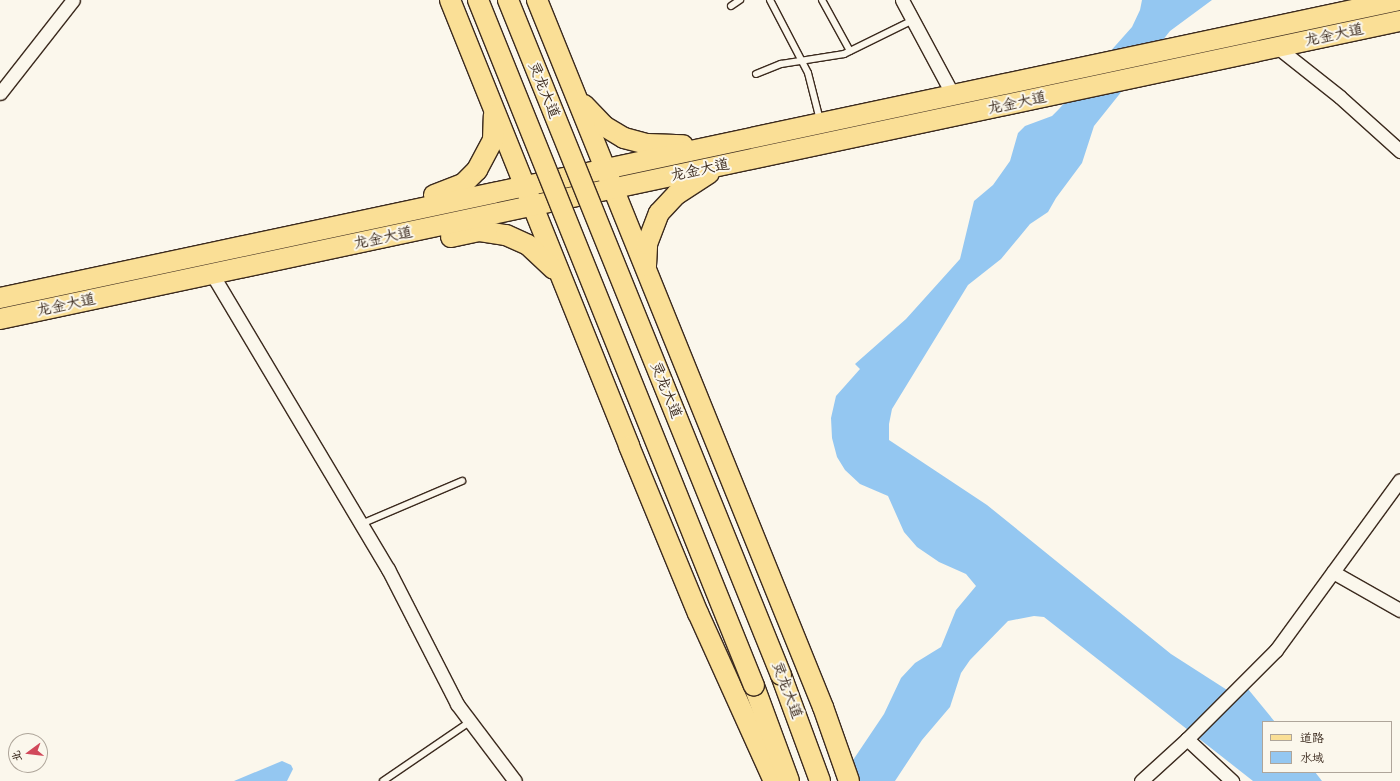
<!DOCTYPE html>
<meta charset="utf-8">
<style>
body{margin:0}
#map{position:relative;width:1400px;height:781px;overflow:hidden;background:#fbf7ec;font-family:Itim,"LXGW WenKai TC",sans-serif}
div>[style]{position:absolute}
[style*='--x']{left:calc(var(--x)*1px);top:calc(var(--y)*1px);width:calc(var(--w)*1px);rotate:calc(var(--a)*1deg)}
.water>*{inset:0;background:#94c7f1}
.roads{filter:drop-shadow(1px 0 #3b2a1e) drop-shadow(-1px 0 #3b2a1e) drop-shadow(0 1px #3b2a1e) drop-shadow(0 -1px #3b2a1e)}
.lane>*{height:6px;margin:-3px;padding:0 3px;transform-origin:3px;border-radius:3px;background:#fbf7ec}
.street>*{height:13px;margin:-6.5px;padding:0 6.5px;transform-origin:6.5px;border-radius:6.5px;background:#fbf7ec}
.primary>*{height:20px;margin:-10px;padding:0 10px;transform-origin:10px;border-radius:10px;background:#fadf96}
.bridges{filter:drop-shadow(1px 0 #3b2a1e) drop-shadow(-1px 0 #3b2a1e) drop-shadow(0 1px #3b2a1e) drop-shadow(0 -1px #3b2a1e)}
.primary-bridge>*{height:20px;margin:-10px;padding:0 10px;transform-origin:10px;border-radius:10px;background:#fadf96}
span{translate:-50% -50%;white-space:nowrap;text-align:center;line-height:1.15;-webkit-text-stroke:4px #fbf7ec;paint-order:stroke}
.street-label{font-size:15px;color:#3b2a1e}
.legend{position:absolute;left:1262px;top:721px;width:130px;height:52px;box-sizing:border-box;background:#fbf7ec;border:1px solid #aea59a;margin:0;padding:5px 7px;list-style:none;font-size:12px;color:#3b2a1e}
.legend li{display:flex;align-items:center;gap:8px;height:20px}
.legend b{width:20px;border:1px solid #aea59a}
.north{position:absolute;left:8px;top:733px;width:40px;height:40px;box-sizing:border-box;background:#fbf7ec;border:1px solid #aea59a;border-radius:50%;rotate:255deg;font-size:11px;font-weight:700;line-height:16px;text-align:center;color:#3b2a1e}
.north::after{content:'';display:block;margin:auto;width:14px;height:18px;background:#d1495b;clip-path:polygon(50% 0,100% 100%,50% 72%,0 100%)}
</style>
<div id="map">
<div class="water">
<i style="clip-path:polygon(1142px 0,1212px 0,1170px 31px,1094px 126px,1082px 163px,1056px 198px,1048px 212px,1030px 224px,1001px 259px,968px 285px,892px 409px,889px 424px,889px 440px,987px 505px,1171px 654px,1238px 697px,1248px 689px,1275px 722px,1263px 722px,1263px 772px,1315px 772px,1322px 781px,1253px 781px,1044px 617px,1034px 616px,1008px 621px,970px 660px,961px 673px,950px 707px,922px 740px,895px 781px,839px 781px,884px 714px,901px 678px,915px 663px,941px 647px,956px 610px,976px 586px,966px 574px,939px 562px,917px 547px,904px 532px,888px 496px,860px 484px,845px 470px,837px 457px,832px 438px,831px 418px,836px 396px,860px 369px,855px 364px,906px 319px,960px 259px,974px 201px,993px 185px,1010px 161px,1018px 133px,1025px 126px,1052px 116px,1059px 109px,1132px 27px,1140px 10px)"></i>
<i style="clip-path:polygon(282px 761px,291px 765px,293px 769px,287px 781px,234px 781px)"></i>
</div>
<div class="roads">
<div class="lane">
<i style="--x:770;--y:0;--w:82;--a:62.5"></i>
<i style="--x:808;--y:73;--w:49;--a:75.7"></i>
<i style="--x:822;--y:0;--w:58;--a:61.2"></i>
<i style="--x:731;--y:6;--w:11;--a:-34"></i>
<i style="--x:756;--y:74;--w:27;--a:-22"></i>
<i style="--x:781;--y:64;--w:64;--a:-9"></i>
<i style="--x:844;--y:54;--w:77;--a:-26.2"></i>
<i style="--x:361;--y:524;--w:110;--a:-23.1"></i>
<i style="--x:383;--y:781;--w:107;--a:-34.3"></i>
</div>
<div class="street">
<i style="--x:902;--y:0;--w:108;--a:61.8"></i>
<i style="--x:1277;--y:47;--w:80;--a:38.4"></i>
<i style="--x:1340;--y:97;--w:81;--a:42"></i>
<i style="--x:0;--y:93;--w:118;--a:-51.9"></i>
<i style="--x:212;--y:274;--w:344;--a:59.2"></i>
<i style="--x:388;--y:569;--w:152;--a:62.9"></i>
<i style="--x:457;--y:704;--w:96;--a:53"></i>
<i style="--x:1333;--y:572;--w:77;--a:29.6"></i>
<i style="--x:1187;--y:739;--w:62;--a:43"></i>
<i style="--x:1141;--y:781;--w:62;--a:-42.4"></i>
<i style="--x:1187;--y:739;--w:126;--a:-45"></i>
<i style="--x:1276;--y:650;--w:210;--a:-53.9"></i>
</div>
<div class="primary">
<i style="--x:450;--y:0;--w:481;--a:68.1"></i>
<i style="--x:629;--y:446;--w:181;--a:67.6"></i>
<i style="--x:698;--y:613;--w:184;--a:65.7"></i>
<i style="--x:537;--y:0;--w:763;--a:67.98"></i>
<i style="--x:823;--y:707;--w:78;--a:70.6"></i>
<i style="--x:584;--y:105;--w:29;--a:46"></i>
<i style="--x:604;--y:126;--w:23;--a:31"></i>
<i style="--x:624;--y:138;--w:24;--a:15"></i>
<i style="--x:647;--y:144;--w:36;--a:2"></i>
<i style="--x:434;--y:195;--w:31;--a:-21"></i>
<i style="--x:463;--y:184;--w:20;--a:-45"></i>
<i style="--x:477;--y:170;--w:34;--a:-62"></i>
<i style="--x:493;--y:140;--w:25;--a:-88"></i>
<i style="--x:451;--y:237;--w:30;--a:-12"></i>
<i style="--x:480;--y:231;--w:26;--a:9"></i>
<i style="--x:506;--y:235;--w:24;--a:24"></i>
<i style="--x:528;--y:245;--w:35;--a:43"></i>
<i style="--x:646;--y:266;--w:22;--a:-87"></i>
<i style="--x:647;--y:244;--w:33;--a:-69"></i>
<i style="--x:659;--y:213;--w:26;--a:-47"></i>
<i style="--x:677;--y:194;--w:38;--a:-33"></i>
<i style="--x:0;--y:298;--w:1431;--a:-12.02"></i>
<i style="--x:0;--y:319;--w:1431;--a:-12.02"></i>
<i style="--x:781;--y:675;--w:113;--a:69.8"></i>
<i style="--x:754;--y:686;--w:101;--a:69.8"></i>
</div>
</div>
<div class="bridges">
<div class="primary-bridge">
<i style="--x:478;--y:0;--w:739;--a:68.08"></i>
<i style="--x:508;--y:0;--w:728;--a:67.98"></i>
</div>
</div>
<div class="street-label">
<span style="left:1334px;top:35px;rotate:-12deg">龙金大道</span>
<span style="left:544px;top:90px;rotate:68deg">灵龙大道</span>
<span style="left:1017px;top:103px;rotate:-12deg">龙金大道</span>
<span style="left:700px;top:170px;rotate:-12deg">龙金大道</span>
<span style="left:383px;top:238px;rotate:-12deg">龙金大道</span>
<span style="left:66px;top:305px;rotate:-12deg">龙金大道</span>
<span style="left:666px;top:390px;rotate:68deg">灵龙大道</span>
<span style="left:787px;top:690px;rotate:69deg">灵龙大道</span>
</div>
<ul class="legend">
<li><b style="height:5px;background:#fadf96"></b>道路</li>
<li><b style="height:11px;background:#94c7f1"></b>水域</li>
</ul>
<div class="north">北</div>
</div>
